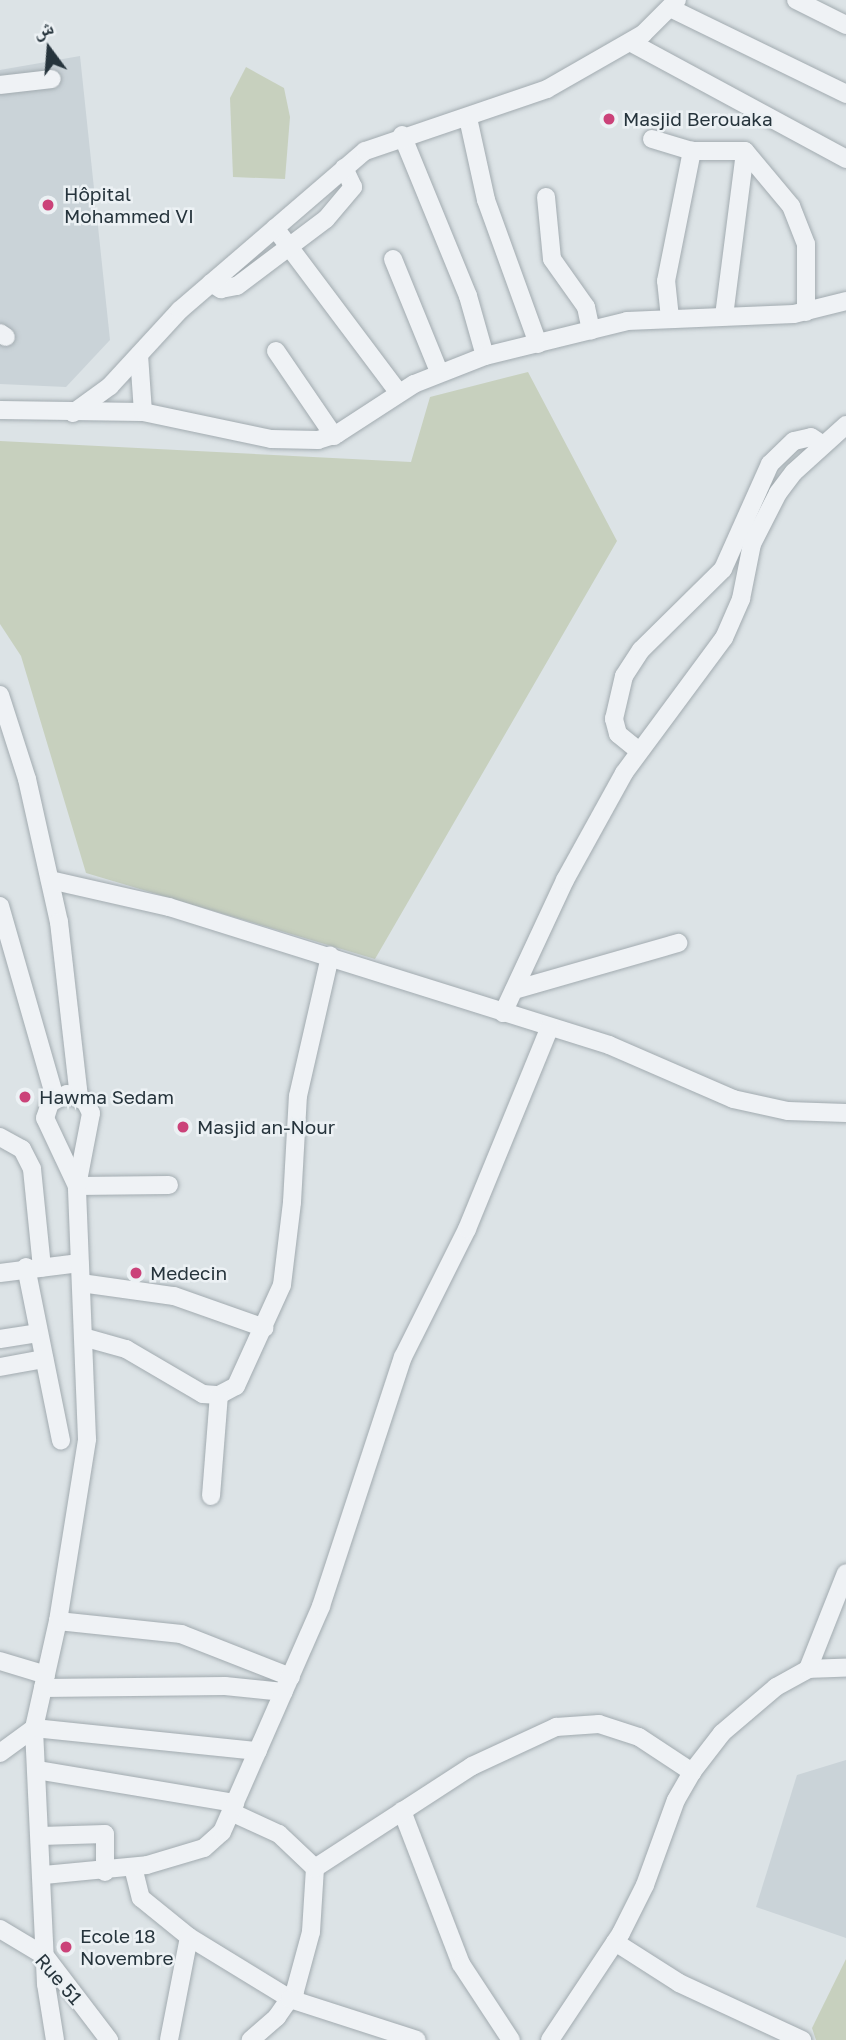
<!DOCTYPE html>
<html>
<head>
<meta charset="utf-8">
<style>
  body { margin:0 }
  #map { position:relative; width:846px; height:2040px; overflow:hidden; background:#dce3e6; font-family:"Golos Text","Noto Naskh Arabic",sans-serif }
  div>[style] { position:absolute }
  .built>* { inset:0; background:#cad3d8 }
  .green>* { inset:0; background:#c7d0be }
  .roads { filter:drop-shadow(0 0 2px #a2abb0) drop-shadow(0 0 2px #a2abb0) }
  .minor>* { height:18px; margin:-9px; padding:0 9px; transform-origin:9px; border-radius:9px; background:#eff2f5 }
  .dots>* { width:19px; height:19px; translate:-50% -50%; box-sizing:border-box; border:4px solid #ecf1f4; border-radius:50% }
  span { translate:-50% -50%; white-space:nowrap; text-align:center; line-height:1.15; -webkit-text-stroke:5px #ecf1f4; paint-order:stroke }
  .poi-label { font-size:19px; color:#26343c }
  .left { translate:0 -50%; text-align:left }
  .street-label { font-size:19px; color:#26343c }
  .north { position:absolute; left:14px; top:14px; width:70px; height:70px; -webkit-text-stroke:5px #ecf1f4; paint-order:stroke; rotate:344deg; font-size:19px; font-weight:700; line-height:28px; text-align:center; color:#26343c }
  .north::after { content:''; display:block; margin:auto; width:24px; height:32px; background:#26343c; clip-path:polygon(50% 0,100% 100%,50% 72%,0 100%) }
</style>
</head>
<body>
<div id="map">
  <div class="built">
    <i style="clip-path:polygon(80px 56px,110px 340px,66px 387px,0 384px,0 70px)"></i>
    <i style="clip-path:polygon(846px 1760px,846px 1938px,756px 1907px,797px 1775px)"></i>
  </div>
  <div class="green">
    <i style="clip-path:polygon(246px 67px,284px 88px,290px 117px,285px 179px,233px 177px,230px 98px)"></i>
    <i style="clip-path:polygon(528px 372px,617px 541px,375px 959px,86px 873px,21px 656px,0 624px,0 441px,411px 462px,430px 397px)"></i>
    <i style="clip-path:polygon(846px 1959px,846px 2040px,816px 2040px,812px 2028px)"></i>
  </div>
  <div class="roads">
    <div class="minor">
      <i style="left:796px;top:0;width:56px;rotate:26.6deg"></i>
      <i style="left:670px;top:8px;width:196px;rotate:26deg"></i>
      <i style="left:630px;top:42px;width:246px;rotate:28.4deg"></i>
      <i style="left:0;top:85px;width:52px;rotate:-6.6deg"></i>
      <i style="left:468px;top:118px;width:84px;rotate:77.6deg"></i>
      <i style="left:486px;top:200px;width:153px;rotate:70.1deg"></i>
      <i style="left:402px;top:135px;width:174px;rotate:67.7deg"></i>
      <i style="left:468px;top:296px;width:62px;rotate:74.2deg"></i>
      <i style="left:652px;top:139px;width:42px;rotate:16.7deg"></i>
      <i style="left:692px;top:151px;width:53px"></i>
      <i style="left:745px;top:151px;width:72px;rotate:50.1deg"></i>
      <i style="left:791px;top:206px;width:41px;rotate:68.5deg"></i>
      <i style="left:806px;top:244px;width:68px;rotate:90deg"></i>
      <i style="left:546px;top:197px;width:62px;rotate:84.5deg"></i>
      <i style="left:552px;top:259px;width:59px;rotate:54.7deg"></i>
      <i style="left:586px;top:307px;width:24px;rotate:78deg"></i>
      <i style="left:275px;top:228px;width:206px;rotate:53.1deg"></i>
      <i style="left:393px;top:259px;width:122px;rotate:67.8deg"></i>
      <i style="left:211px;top:283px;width:12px;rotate:31deg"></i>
      <i style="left:221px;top:289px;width:16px;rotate:-11deg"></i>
      <i style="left:237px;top:286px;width:111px;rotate:-37deg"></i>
      <i style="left:326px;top:219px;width:42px;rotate:-49.8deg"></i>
      <i style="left:353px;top:187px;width:21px;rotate:-115deg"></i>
      <i style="left:724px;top:316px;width:166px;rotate:-82.7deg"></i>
      <i style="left:670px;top:318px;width:37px;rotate:-96deg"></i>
      <i style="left:666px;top:281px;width:133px;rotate:-78.7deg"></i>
      <i style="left:0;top:333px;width:7px;rotate:34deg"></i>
      <i style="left:276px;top:351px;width:103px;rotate:55.7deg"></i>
      <i style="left:139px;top:355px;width:57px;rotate:86deg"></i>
      <i style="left:0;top:410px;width:143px;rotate:0.8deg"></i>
      <i style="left:143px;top:412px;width:131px;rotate:11.9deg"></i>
      <i style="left:271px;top:439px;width:47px;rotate:1.2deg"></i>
      <i style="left:318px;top:440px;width:20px;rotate:-18deg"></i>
      <i style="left:337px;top:434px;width:92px;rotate:-33deg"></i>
      <i style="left:414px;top:384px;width:76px;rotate:-21.5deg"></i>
      <i style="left:485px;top:356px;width:146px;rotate:-13.8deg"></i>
      <i style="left:627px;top:321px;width:167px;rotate:-2.4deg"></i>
      <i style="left:794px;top:314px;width:54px;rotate:-14deg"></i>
      <i style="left:73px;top:413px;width:46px;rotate:-36.1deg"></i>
      <i style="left:110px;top:386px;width:103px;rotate:-47.4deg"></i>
      <i style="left:180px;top:310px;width:244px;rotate:-40.7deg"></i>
      <i style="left:365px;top:151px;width:192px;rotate:-18.8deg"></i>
      <i style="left:547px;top:89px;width:111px;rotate:-29.8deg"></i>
      <i style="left:643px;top:34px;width:48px;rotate:-45deg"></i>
      <i style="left:0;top:695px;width:88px;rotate:72.2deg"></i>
      <i style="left:27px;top:779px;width:147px;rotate:77.4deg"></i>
      <i style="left:59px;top:922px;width:176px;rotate:83.5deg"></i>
      <i style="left:639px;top:751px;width:27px;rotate:-141deg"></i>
      <i style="left:618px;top:734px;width:16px;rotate:-105deg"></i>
      <i style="left:614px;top:719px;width:44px;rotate:-76.9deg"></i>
      <i style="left:624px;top:676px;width:31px;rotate:-57deg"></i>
      <i style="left:641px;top:650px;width:115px;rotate:-44.6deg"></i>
      <i style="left:723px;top:569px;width:115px;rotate:-65.9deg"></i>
      <i style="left:770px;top:464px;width:33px;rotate:-44deg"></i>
      <i style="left:794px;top:441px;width:17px;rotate:-13deg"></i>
      <i style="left:811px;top:437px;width:14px;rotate:34deg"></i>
      <i style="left:50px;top:880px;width:122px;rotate:12.8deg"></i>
      <i style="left:169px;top:907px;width:461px;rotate:17.4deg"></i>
      <i style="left:609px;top:1045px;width:135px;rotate:23.5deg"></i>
      <i style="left:733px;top:1099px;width:56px;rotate:12.3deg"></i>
      <i style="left:788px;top:1111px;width:58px;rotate:2deg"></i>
      <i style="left:0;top:906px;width:200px;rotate:74deg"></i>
      <i style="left:514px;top:990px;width:171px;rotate:-16deg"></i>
      <i style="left:503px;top:1013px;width:147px;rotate:-65deg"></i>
      <i style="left:565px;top:880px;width:122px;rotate:-61.1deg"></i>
      <i style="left:624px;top:773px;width:168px;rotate:-53.5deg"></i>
      <i style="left:724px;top:638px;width:43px;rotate:-66.4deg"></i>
      <i style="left:741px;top:599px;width:56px;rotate:-78.7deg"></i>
      <i style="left:752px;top:544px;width:57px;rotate:-63deg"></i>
      <i style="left:778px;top:493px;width:26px;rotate:-53deg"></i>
      <i style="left:794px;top:472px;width:70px;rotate:-42.1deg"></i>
      <i style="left:0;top:1137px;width:25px;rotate:29deg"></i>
      <i style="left:22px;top:1149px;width:22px;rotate:63deg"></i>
      <i style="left:32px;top:1169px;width:99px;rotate:84.2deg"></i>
      <i style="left:77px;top:1186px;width:92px;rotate:-0.6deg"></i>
      <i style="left:26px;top:1267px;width:177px;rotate:78.6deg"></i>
      <i style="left:0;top:1273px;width:80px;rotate:-7.2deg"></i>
      <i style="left:81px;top:1283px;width:94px;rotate:8deg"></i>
      <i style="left:174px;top:1296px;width:96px;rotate:19.4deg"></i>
      <i style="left:83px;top:1337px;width:45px;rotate:15.6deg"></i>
      <i style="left:126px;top:1349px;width:89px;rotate:30.3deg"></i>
      <i style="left:203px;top:1394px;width:16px;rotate:4deg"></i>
      <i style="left:219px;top:1395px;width:19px;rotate:-28deg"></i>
      <i style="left:236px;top:1386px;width:111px;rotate:-65.5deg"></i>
      <i style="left:282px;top:1285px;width:84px;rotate:-83.1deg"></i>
      <i style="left:292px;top:1202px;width:106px;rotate:-86.8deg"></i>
      <i style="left:298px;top:1096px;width:144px;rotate:-77.1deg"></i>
      <i style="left:0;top:1339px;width:38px;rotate:-9deg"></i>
      <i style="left:0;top:1367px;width:45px;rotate:-10.3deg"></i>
      <i style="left:211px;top:1496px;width:101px;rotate:-85.5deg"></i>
      <i style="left:58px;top:1621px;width:124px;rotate:6deg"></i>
      <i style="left:181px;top:1634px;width:118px;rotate:21.4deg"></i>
      <i style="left:0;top:1661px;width:48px;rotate:16.9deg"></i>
      <i style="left:808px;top:1669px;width:38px;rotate:-2deg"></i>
      <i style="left:43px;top:1688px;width:182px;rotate:-0.6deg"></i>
      <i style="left:225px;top:1686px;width:59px;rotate:5.8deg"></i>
      <i style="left:0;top:1753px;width:42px;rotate:-36.3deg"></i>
      <i style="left:34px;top:1728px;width:225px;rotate:5.9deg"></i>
      <i style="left:37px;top:1770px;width:201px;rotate:9.5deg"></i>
      <i style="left:402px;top:1811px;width:164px;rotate:68.9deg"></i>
      <i style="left:461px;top:1964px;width:91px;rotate:56.7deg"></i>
      <i style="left:231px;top:1812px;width:53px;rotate:24.6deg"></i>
      <i style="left:279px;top:1834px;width:50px;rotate:43.4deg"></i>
      <i style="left:315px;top:1868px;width:64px;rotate:93.6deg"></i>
      <i style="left:311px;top:1932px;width:61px;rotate:105.2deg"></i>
      <i style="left:295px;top:1991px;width:32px;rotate:125deg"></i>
      <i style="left:277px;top:2017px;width:35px;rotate:139deg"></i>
      <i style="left:41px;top:1836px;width:64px;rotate:-1.8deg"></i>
      <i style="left:105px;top:1834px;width:38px;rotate:90deg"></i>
      <i style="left:133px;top:1867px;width:32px;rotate:76deg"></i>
      <i style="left:141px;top:1898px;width:62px;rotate:39.1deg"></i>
      <i style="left:189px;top:1937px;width:105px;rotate:101deg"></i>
      <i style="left:315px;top:1868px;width:187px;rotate:-33deg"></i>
      <i style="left:472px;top:1766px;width:93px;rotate:-24.9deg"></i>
      <i style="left:556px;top:1727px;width:43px;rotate:-4deg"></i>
      <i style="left:599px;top:1724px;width:42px;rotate:18deg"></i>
      <i style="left:639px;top:1737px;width:64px;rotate:33.4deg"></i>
      <i style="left:44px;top:1875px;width:103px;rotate:-5.5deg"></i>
      <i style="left:147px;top:1865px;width:59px;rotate:-16.6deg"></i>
      <i style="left:204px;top:1848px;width:24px;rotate:-42deg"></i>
      <i style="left:222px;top:1832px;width:247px;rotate:-66.3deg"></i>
      <i style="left:321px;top:1606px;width:262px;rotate:-71.8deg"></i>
      <i style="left:403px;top:1357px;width:143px;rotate:-63.4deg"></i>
      <i style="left:467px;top:1229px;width:218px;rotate:-67.7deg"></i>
      <i style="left:0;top:1929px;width:52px;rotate:31deg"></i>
      <i style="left:45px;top:1956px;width:106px;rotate:52.7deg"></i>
      <i style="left:189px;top:1937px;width:119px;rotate:31.5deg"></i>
      <i style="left:290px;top:1999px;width:133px;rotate:17.9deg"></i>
      <i style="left:615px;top:1942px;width:76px;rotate:32.6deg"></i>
      <i style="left:679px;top:1983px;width:136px;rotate:24.9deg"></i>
      <i style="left:55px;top:2040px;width:57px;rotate:-99.1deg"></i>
      <i style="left:46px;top:1984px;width:256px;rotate:-92.7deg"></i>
      <i style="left:34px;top:1728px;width:110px;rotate:-77.4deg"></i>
      <i style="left:58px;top:1621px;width:184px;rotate:-80.9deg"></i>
      <i style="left:87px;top:1439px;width:253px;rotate:-92.3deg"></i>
      <i style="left:77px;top:1186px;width:74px;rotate:-79.1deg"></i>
      <i style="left:91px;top:1113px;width:13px;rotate:-117deg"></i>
      <i style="left:85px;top:1101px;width:19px;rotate:-159deg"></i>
      <i style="left:67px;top:1094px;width:19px;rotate:152deg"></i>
      <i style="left:50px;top:1103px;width:16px;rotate:108deg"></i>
      <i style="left:45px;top:1118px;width:75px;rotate:64.8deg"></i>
      <i style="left:550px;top:2040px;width:128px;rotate:-56.4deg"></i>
      <i style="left:621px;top:1933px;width:54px;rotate:-63.4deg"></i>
      <i style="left:645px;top:1885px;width:90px;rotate:-70deg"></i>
      <i style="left:676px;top:1800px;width:32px;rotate:-60deg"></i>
      <i style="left:692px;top:1772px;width:49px;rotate:-52.4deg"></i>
      <i style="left:722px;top:1733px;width:71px;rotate:-40.4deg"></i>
      <i style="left:776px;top:1687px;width:37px;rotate:-29deg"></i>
      <i style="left:808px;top:1669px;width:103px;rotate:-68.4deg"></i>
    </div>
  </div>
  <div class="dots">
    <i style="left:609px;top:119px;background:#cb4279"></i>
    <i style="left:48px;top:205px;background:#cb4279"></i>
    <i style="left:25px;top:1097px;background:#cb4279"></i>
    <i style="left:183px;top:1127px;background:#cb4279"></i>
    <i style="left:136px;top:1273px;background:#cb4279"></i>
    <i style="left:66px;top:1947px;background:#cb4279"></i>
  </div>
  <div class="poi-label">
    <span class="left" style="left:623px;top:119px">Masjid Berouaka</span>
    <span class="left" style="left:64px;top:205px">Hôpital<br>Mohammed VI</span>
    <span class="left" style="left:39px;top:1097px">Hawma Sedam</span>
    <span class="left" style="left:197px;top:1127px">Masjid an-Nour</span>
    <span class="left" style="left:150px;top:1273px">Medecin</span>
    <span class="left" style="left:80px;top:1947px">Ecole 18<br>Novembre</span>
  </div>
  <div class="street-label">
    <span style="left:59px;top:1979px;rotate:49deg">Rue 51</span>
  </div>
  <div class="north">ش</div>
</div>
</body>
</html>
